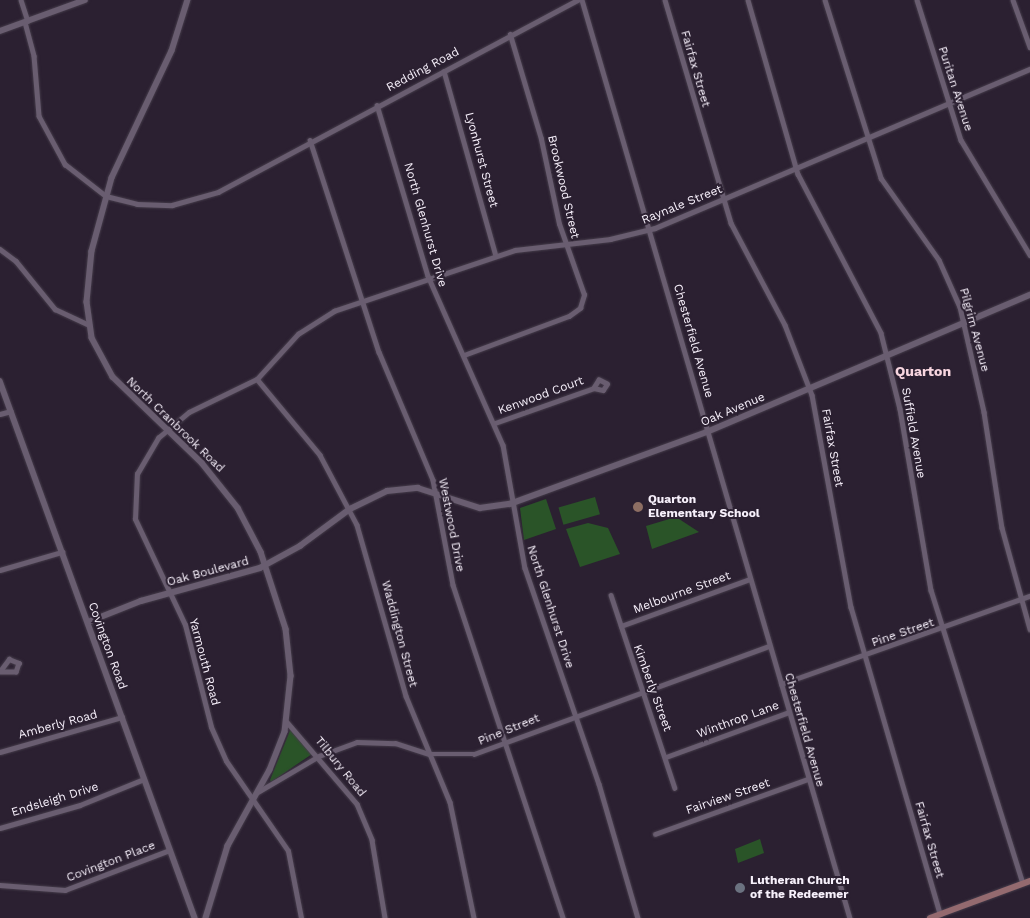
<!DOCTYPE html>
<html>
<head>
<meta charset="utf-8">
<style>
  body { margin:0 }
  #map { position:relative; width:1030px; height:918px; overflow:hidden; background:#2b2031; font-family:"Work Sans",sans-serif }
  div>[style] { position:absolute }
  .green>* { inset:0; background:#2a5428; transform-origin:0 0 }
  .roads { filter:drop-shadow(0 0 1px #453c4a) drop-shadow(0 0 1px #453c4a) }
  .minor>* { height:4.5px; margin:-2.25px; padding:0 2.25px; transform-origin:2.25px; border-radius:2.25px; background:#695d70 }
  .tertiary>* { height:5.5px; margin:-2.75px; padding:0 2.75px; transform-origin:2.75px; border-radius:2.75px; background:#695d70 }
  .secondary>* { height:6px; margin:-3px; padding:0 3px; transform-origin:3px; border-radius:3px; background:#946a6f }
  .dots>* { width:14px; height:14px; translate:-50% -50%; box-sizing:border-box; border:2px solid #2b2031; border-radius:50% }
  span { translate:-50% -50%; white-space:nowrap; text-align:center; line-height:1.15; -webkit-text-stroke:4px #2b2031; paint-order:stroke }
  .street-label { font-size:12px; color:#f7f0fb }
  .poi-label { font-size:12px; color:#f7f0fb; font-weight:700 }
  .left { translate:0 -50%; text-align:left }
  .neighbourhood-label { font-size:14px; color:#f8d6e0; font-weight:700 }
</style>
</head>
<body>
<div id="map">
  <div class="green">
    <i style="left:595px;top:497px;width:18px;height:38px;rotate:74deg"></i>
    <i style="clip-path:polygon(546px 499px,556px 529px,524px 540px,520px 508px)"></i>
    <i style="clip-path:polygon(676px 517px,699px 532px,652px 549px,646px 526px)"></i>
    <i style="clip-path:polygon(588px 523px,608px 528px,620px 554px,580px 567px,566px 529px)"></i>
    <i style="clip-path:polygon(291px 728px,312px 754px,271px 782px,270px 780px)"></i>
    <i style="clip-path:polygon(760px 839px,764px 853px,738px 863px,735px 849px)"></i>
  </div>
  <div class="roads">
    <div class="minor">
      <i style="left:21px;top:0;width:22px;rotate:72deg"></i>
      <i style="left:582px;top:0;width:956px;rotate:73.73deg"></i>
      <i style="left:665px;top:0;width:233px;rotate:73.5deg"></i>
      <i style="left:731px;top:223px;width:115px;rotate:62.1deg"></i>
      <i style="left:785px;top:325px;width:75px;rotate:68.9deg"></i>
      <i style="left:812px;top:395px;width:216px;rotate:79.6deg"></i>
      <i style="left:851px;top:607px;width:320px;rotate:73.8deg"></i>
      <i style="left:748px;top:0;width:181px;rotate:74deg"></i>
      <i style="left:798px;top:174px;width:179px;rotate:62.4deg"></i>
      <i style="left:881px;top:333px;width:78px;rotate:76deg"></i>
      <i style="left:900px;top:409px;width:184px;rotate:80.3deg"></i>
      <i style="left:931px;top:590px;width:307px;rotate:72.6deg"></i>
      <i style="left:825px;top:0;width:187px;rotate:72.5deg"></i>
      <i style="left:881px;top:178px;width:100px;rotate:54.7deg"></i>
      <i style="left:939px;top:260px;width:51px;rotate:65.9deg"></i>
      <i style="left:960px;top:307px;width:108px;rotate:77.1deg"></i>
      <i style="left:984px;top:412px;width:117px;rotate:81.2deg"></i>
      <i style="left:1002px;top:528px;width:105px;rotate:74.5deg"></i>
      <i style="left:917px;top:0;width:147px;rotate:72.6deg"></i>
      <i style="left:961px;top:140px;width:134px;rotate:59deg"></i>
      <i style="left:1013px;top:0;width:50px;rotate:70.1deg"></i>
      <i style="left:25px;top:22px;width:35px;rotate:75deg"></i>
      <i style="left:34px;top:56px;width:60px;rotate:85.2deg"></i>
      <i style="left:39px;top:116px;width:55px;rotate:61.6deg"></i>
      <i style="left:65px;top:164px;width:52px;rotate:38deg"></i>
      <i style="left:106px;top:196px;width:32px;rotate:14deg"></i>
      <i style="left:137px;top:204px;width:35px;rotate:2deg"></i>
      <i style="left:172px;top:205px;width:48px;rotate:-15.8deg"></i>
      <i style="left:218px;top:192px;width:408px;rotate:-28.1deg"></i>
      <i style="left:444px;top:71px;width:192px;rotate:74.3deg"></i>
      <i style="left:377px;top:105px;width:178px;rotate:73.4deg"></i>
      <i style="left:428px;top:276px;width:185px;rotate:66.1deg"></i>
      <i style="left:503px;top:445px;width:125px;rotate:79.9deg"></i>
      <i style="left:525px;top:568px;width:228px;rotate:71.1deg"></i>
      <i style="left:599px;top:784px;width:140px;rotate:73.8deg"></i>
      <i style="left:310px;top:140px;width:223px;rotate:72deg"></i>
      <i style="left:379px;top:352px;width:139px;rotate:67.1deg"></i>
      <i style="left:433px;top:480px;width:107px;rotate:79.2deg"></i>
      <i style="left:453px;top:585px;width:351px;rotate:71.7deg"></i>
      <i style="left:0;top:249px;width:20px;rotate:37deg"></i>
      <i style="left:16px;top:261px;width:62px;rotate:50.9deg"></i>
      <i style="left:55px;top:309px;width:38px;rotate:25deg"></i>
      <i style="left:464px;top:355px;width:112px;rotate:-20.4deg"></i>
      <i style="left:569px;top:316px;width:14px;rotate:-36deg"></i>
      <i style="left:580px;top:308px;width:14px;rotate:-73deg"></i>
      <i style="left:584px;top:295px;width:75px;rotate:-109.4deg"></i>
      <i style="left:559px;top:224px;width:87px;rotate:-102deg"></i>
      <i style="left:541px;top:139px;width:109px;rotate:-106.6deg"></i>
      <i style="left:257px;top:379px;width:99px;rotate:50.3deg"></i>
      <i style="left:320px;top:455px;width:79px;rotate:62.1deg"></i>
      <i style="left:357px;top:525px;width:178px;rotate:74deg"></i>
      <i style="left:406px;top:696px;width:115px;rotate:67.5deg"></i>
      <i style="left:450px;top:802px;width:118px;rotate:78.3deg"></i>
      <i style="left:0;top:414px;width:11px;rotate:-15deg"></i>
      <i style="left:495px;top:423px;width:105px;rotate:-19.5deg"></i>
      <i style="left:594px;top:388px;width:9px;rotate:13deg"></i>
      <i style="left:603px;top:390px;width:7px;rotate:-56deg"></i>
      <i style="left:607px;top:384px;width:9px;rotate:-153deg"></i>
      <i style="left:599px;top:380px;width:9px;rotate:122deg"></i>
      <i style="left:0;top:570px;width:65px;rotate:-16.2deg"></i>
      <i style="left:611px;top:595px;width:203px;rotate:71.7deg"></i>
      <i style="left:621px;top:626px;width:137px;rotate:-20deg"></i>
      <i style="left:0;top:671px;width:15px;rotate:-53deg"></i>
      <i style="left:9px;top:659px;width:11px;rotate:22deg"></i>
      <i style="left:19px;top:663px;width:9px;rotate:108deg"></i>
      <i style="left:16px;top:672px;width:16px;rotate:180deg"></i>
      <i style="left:781px;top:684px;width:264px;rotate:-19.5deg"></i>
      <i style="left:287px;top:722px;width:108px;rotate:49.5deg"></i>
      <i style="left:357px;top:804px;width:39px;rotate:67deg"></i>
      <i style="left:372px;top:840px;width:79px;rotate:80.5deg"></i>
      <i style="left:0;top:752px;width:127px;rotate:-16deg"></i>
      <i style="left:666px;top:757px;width:131px;rotate:-20.1deg"></i>
      <i style="left:258px;top:792px;width:71px;rotate:-30.5deg"></i>
      <i style="left:319px;top:756px;width:40px;rotate:-20.2deg"></i>
      <i style="left:357px;top:742px;width:38px;rotate:2deg"></i>
      <i style="left:395px;top:743px;width:35px;rotate:18deg"></i>
      <i style="left:428px;top:754px;width:46px"></i>
      <i style="left:474px;top:754px;width:314px;rotate:-20.1deg"></i>
      <i style="left:0;top:828px;width:83px;rotate:-16deg"></i>
      <i style="left:80px;top:805px;width:69px;rotate:-22.1deg"></i>
      <i style="left:655px;top:834px;width:163px;rotate:-19.8deg"></i>
      <i style="left:0;top:885px;width:65px;rotate:4.4deg"></i>
      <i style="left:65px;top:890px;width:112px;rotate:-20.9deg"></i>
      <i style="left:301px;top:918px;width:68px;rotate:-101deg"></i>
      <i style="left:288px;top:851px;width:109px;rotate:-124.6deg"></i>
      <i style="left:226px;top:761px;width:37px;rotate:-114deg"></i>
      <i style="left:211px;top:727px;width:105px;rotate:-104.3deg"></i>
      <i style="left:185px;top:625px;width:117px;rotate:-115.3deg"></i>
      <i style="left:135px;top:519px;width:45px;rotate:-87.5deg"></i>
      <i style="left:137px;top:474px;width:42px;rotate:-59.7deg"></i>
      <i style="left:158px;top:438px;width:40px;rotate:-40deg"></i>
      <i style="left:189px;top:412px;width:76px;rotate:-25.9deg"></i>
      <i style="left:257px;top:379px;width:61px;rotate:-47.7deg"></i>
      <i style="left:298px;top:334px;width:43px;rotate:-32.6deg"></i>
      <i style="left:334px;top:311px;width:191px;rotate:-18.6deg"></i>
      <i style="left:515px;top:250px;width:96px;rotate:-6.6deg"></i>
      <i style="left:610px;top:239px;width:46px;rotate:-13.7deg"></i>
      <i style="left:655px;top:228px;width:407px;rotate:-23deg"></i>
    </div>
    <div class="tertiary">
      <i style="left:188px;top:0;width:53px;rotate:107.4deg"></i>
      <i style="left:172px;top:51px;width:140px;rotate:115.3deg"></i>
      <i style="left:112px;top:178px;width:76px;rotate:105.3deg"></i>
      <i style="left:92px;top:251px;width:51px;rotate:95.6deg"></i>
      <i style="left:87px;top:302px;width:36px;rotate:82deg"></i>
      <i style="left:92px;top:338px;width:44px;rotate:61.7deg"></i>
      <i style="left:113px;top:377px;width:124px;rotate:44deg"></i>
      <i style="left:202px;top:463px;width:58px;rotate:51.3deg"></i>
      <i style="left:238px;top:508px;width:50px;rotate:62.4deg"></i>
      <i style="left:261px;top:552px;width:81px;rotate:72deg"></i>
      <i style="left:286px;top:629px;width:47px;rotate:83.9deg"></i>
      <i style="left:291px;top:676px;width:56px;rotate:96.1deg"></i>
      <i style="left:285px;top:732px;width:41px;rotate:111.5deg"></i>
      <i style="left:270px;top:770px;width:87px;rotate:118.9deg"></i>
      <i style="left:228px;top:846px;width:75px;rotate:107deg"></i>
      <i style="left:0;top:31px;width:90px;rotate:-20deg"></i>
      <i style="left:0;top:381px;width:571px;rotate:70.04deg"></i>
      <i style="left:88px;top:622px;width:57px;rotate:-21.6deg"></i>
      <i style="left:141px;top:601px;width:123px;rotate:-15.5deg"></i>
      <i style="left:260px;top:568px;width:46px;rotate:-28.8deg"></i>
      <i style="left:300px;top:546px;width:62px;rotate:-36.5deg"></i>
      <i style="left:350px;top:509px;width:41px;rotate:-25.9deg"></i>
      <i style="left:387px;top:491px;width:31px;rotate:-6deg"></i>
      <i style="left:418px;top:488px;width:65px;rotate:17.9deg"></i>
      <i style="left:480px;top:508px;width:30px;rotate:-8deg"></i>
      <i style="left:510px;top:504px;width:210px;rotate:-20.1deg"></i>
      <i style="left:707px;top:432px;width:351px;rotate:-23deg"></i>
    </div>
    <div class="secondary">
      <i style="left:930px;top:918px;width:107px;rotate:-20.3deg"></i>
    </div>
  </div>
  <div class="dots">
    <i style="left:638px;top:507px;background:#8d6e63"></i>
    <i style="left:740px;top:888px;background:#6b7280"></i>
  </div>
  <div class="street-label">
    <span style="left:695px;top:69px;rotate:74deg">Fairfax Street</span>
    <span style="left:423px;top:70px;rotate:-28deg">Redding Road</span>
    <span style="left:955px;top:89px;rotate:72deg">Puritan Avenue</span>
    <span style="left:481px;top:160px;rotate:75deg">Lyonhurst Street</span>
    <span style="left:563px;top:187px;rotate:77deg">Brookwood Street</span>
    <span style="left:682px;top:205px;rotate:-22deg">Raynale Street</span>
    <span style="left:425px;top:225px;rotate:74deg">North Glenhurst Drive</span>
    <span style="left:974px;top:330px;rotate:75deg">Pilgrim Avenue</span>
    <span style="left:693px;top:341px;rotate:74deg">Chesterfield Avenue</span>
    <span style="left:541px;top:396px;rotate:-20deg">Kenwood Court</span>
    <span style="left:733px;top:410px;rotate:-23deg">Oak Avenue</span>
    <span style="left:175px;top:425px;rotate:44deg">North Cranbrook Road</span>
    <span style="left:913px;top:433px;rotate:80deg">Suffield Avenue</span>
    <span style="left:832px;top:448px;rotate:80deg">Fairfax Street</span>
    <span style="left:451px;top:525px;rotate:79deg">Westwood Drive</span>
    <span style="left:208px;top:572px;rotate:-15deg">Oak Boulevard</span>
    <span style="left:682px;top:593px;rotate:-20deg">Melbourne Street</span>
    <span style="left:550px;top:607px;rotate:72deg">North Glenhurst Drive</span>
    <span style="left:903px;top:633px;rotate:-19deg">Pine Street</span>
    <span style="left:399px;top:634px;rotate:75deg">Waddington Street</span>
    <span style="left:107px;top:646px;rotate:70deg">Covington Road</span>
    <span style="left:204px;top:662px;rotate:75deg">Yarmouth Road</span>
    <span style="left:652px;top:688px;rotate:70deg">Kimberly Street</span>
    <span style="left:738px;top:720px;rotate:-20deg">Winthrop Lane</span>
    <span style="left:58px;top:725px;rotate:-15deg">Amberly Road</span>
    <span style="left:509px;top:730px;rotate:-22deg">Pine Street</span>
    <span style="left:804px;top:730px;rotate:74deg">Chesterfield Avenue</span>
    <span style="left:340px;top:767px;rotate:51deg">Tilbury Road</span>
    <span style="left:728px;top:797px;rotate:-19deg">Fairview Street</span>
    <span style="left:55px;top:800px;rotate:-17deg">Endsleigh Drive</span>
    <span style="left:929px;top:840px;rotate:74deg">Fairfax Street</span>
    <span style="left:111px;top:862px;rotate:-21deg">Covington Place</span>
  </div>
  <div class="poi-label">
    <span class="left" style="left:648px;top:507px">Quarton<br>Elementary School</span>
    <span class="left" style="left:750px;top:888px">Lutheran Church<br>of the Redeemer</span>
  </div>
  <div class="neighbourhood-label">
    <span style="left:923px;top:371px">Quarton</span>
  </div>
</div>
</body>
</html>
